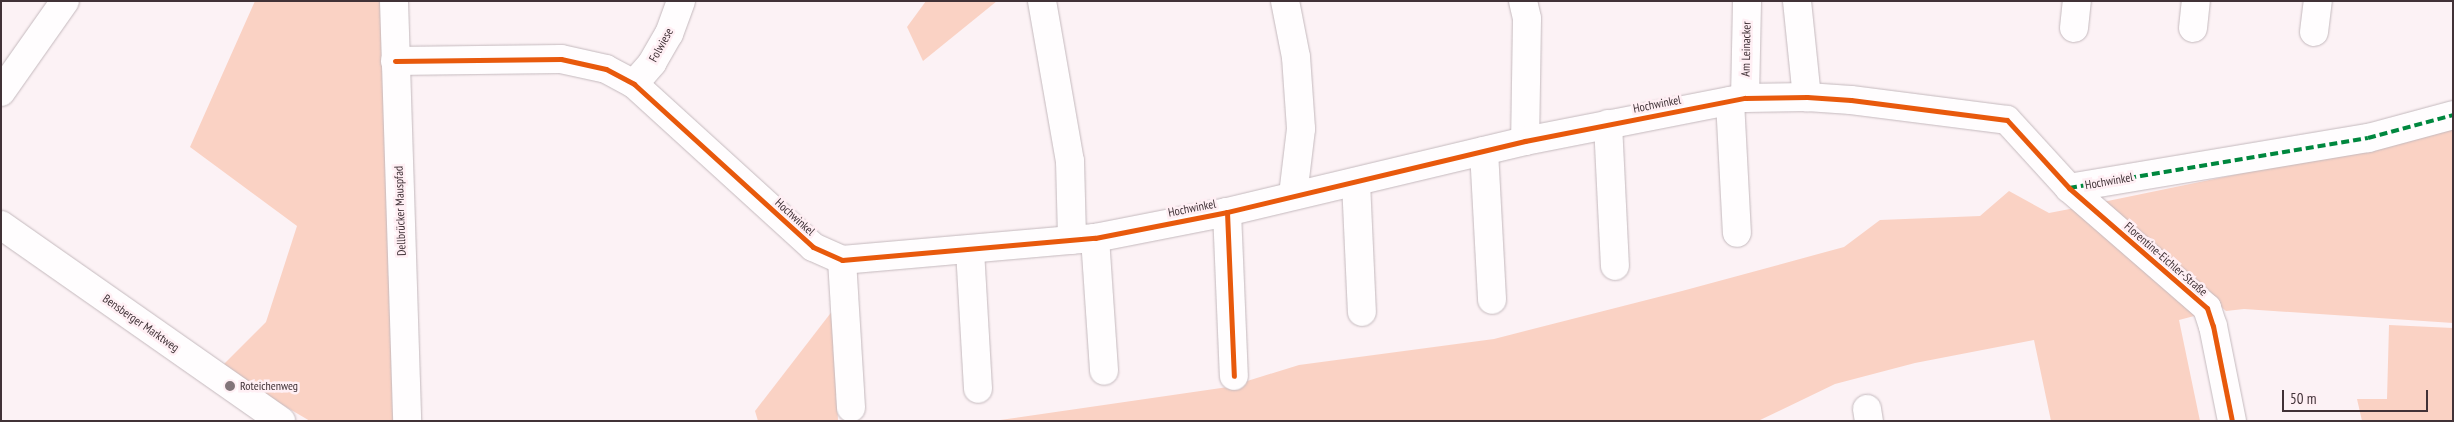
<!DOCTYPE html>
<html>
<head>
<meta charset="utf-8">
<style>
  body { margin:0 }
  #map { position:relative; width:2454px; height:422px; overflow:hidden; background:#fcf2f5; font-family:"PT Sans Narrow",sans-serif }
  div>[style] { position:absolute }
  .green>* { inset:0; background:#fad2c4 }
  .roads { filter:drop-shadow(0 0 1px #c4b9bd) drop-shadow(0 0 1px #c4b9bd) }
  .minor>* { height:28px; margin:-14px; padding:0 14px; transform-origin:14px; border-radius:14px; background:#fffdfe }
  .major>* { height:28px; margin:-14px; padding:0 14px; transform-origin:14px; border-radius:14px; background:#fffdfe }
  .quiet>* { height:4px; margin-top:-2px; transform-origin:0; background:repeating-linear-gradient(90deg,#00873e 0 8px,transparent 0 12px) }
  .cycleway>* { height:5px; margin:-2.5px; padding:0 2.5px; transform-origin:2.5px; border-radius:2.5px; background:#e8590c }
  .dots>* { width:14px; height:14px; translate:-50% -50%; box-sizing:border-box; border:2px solid #ffeff4; border-radius:50% }
  span { translate:-50% -50%; white-space:nowrap; text-align:center; line-height:1.15; -webkit-text-stroke:5px #ffeff4; paint-order:stroke }
  .street-label { font-size:12px; color:#413237 }
  .poi-label { font-size:12px; color:#413237 }
  .left { translate:0 -50%; text-align:left }
  .frame { position:absolute; inset:0; border:2px solid #413237; pointer-events:none }
  .scale { position:absolute; left:2282px; top:390px; width:146px; height:22px; box-sizing:border-box; border:2px solid #413237; border-top:0; padding-left:6px; font-size:15px; line-height:18px; white-space:nowrap; color:#413237; -webkit-text-stroke:4px #ffeff4; paint-order:stroke }
</style>
</head>
<body>
<div id="map">
  <div class="green">
    <i style="clip-path:polygon(255px 1px,381px 1px,393px 421px,310px 421px,220px 368px,266px 322px,297px 226px,190px 147px)"></i>
    <i style="clip-path:polygon(926px 1px,997px 1px,923px 61px,907px 27px)"></i>
    <i style="clip-path:polygon(2453px 122px,2453px 323px,2244px 309px,2226px 311px,2098px 203px,2383px 144px)"></i>
    <i style="clip-path:polygon(2009px 191px,2049px 213px,2075px 208px,2198px 315px,2179px 320px,2200px 421px,2051px 421px,2034px 340px,1915px 363px,1835px 384px,1758px 421px,993px 421px,1228px 387px,1299px 365px,1494px 339px,1682px 291px,1844px 247px,1880px 220px,1980px 216px)"></i>
    <i style="clip-path:polygon(833px 310px,838px 421px,758px 421px,755px 411px)"></i>
    <i style="clip-path:polygon(2389px 325px,2453px 328px,2453px 421px,2362px 421px,2357px 399px,2387px 399px)"></i>
  </div>
  <div class="roads">
    <div class="minor">
      <i style="left:1042px;top:1px;width:162px;rotate:80.1deg"></i>
      <i style="left:1070px;top:161px;width:79px;rotate:88.5deg"></i>
      <i style="left:1285px;top:1px;width:57px;rotate:78.9deg"></i>
      <i style="left:1296px;top:57px;width:72px;rotate:86deg"></i>
      <i style="left:1301px;top:129px;width:66px;rotate:96.9deg"></i>
      <i style="left:1523px;top:1px;width:18px;rotate:77deg"></i>
      <i style="left:1527px;top:19px;width:122px;rotate:90.9deg"></i>
      <i style="left:1797px;top:1px;width:97px;rotate:84.1deg"></i>
      <i style="left:2074px;top:28px;width:27px;rotate:-84deg"></i>
      <i style="left:2193px;top:28px;width:27px;rotate:-84deg"></i>
      <i style="left:2314px;top:32px;width:31px;rotate:-83deg"></i>
      <i style="left:395px;top:61px;width:166px;rotate:-0.7deg"></i>
      <i style="left:561px;top:59px;width:46px;rotate:12.5deg"></i>
      <i style="left:606px;top:69px;width:32px;rotate:28deg"></i>
      <i style="left:634px;top:84px;width:242px;rotate:42.3deg"></i>
      <i style="left:813px;top:247px;width:32px;rotate:24deg"></i>
      <i style="left:842px;top:260px;width:254px;rotate:-5deg"></i>
      <i style="left:1095px;top:238px;width:135px;rotate:-11.1deg"></i>
      <i style="left:1227px;top:212px;width:306px;rotate:-13.4deg"></i>
      <i style="left:1525px;top:141px;width:224px;rotate:-11.1deg"></i>
      <i style="left:1745px;top:98px;width:62px;rotate:-0.9deg"></i>
      <i style="left:1807px;top:97px;width:44px;rotate:3.9deg"></i>
      <i style="left:1851px;top:100px;width:157px;rotate:7.3deg"></i>
      <i style="left:2007px;top:120px;width:92px;rotate:47.6deg"></i>
      <i style="left:2069px;top:188px;width:183px;rotate:41deg"></i>
      <i style="left:2207px;top:308px;width:19px;rotate:72deg"></i>
      <i style="left:2213px;top:326px;width:97px;rotate:78.7deg"></i>
      <i style="left:634px;top:84px;width:28px;rotate:-49deg"></i>
      <i style="left:652px;top:63px;width:34px;rotate:-60deg"></i>
      <i style="left:669px;top:34px;width:35px;rotate:-70deg"></i>
      <i style="left:1px;top:92px;width:111px;rotate:-54.9deg"></i>
      <i style="left:1745px;top:98px;width:97px;rotate:-88.8deg"></i>
      <i style="left:1730px;top:101px;width:132px;rotate:87deg"></i>
      <i style="left:1608px;top:124px;width:142px;rotate:87.2deg"></i>
      <i style="left:1484px;top:151px;width:149px;rotate:86.9deg"></i>
      <i style="left:1356px;top:182px;width:130px;rotate:87.4deg"></i>
      <i style="left:2069px;top:188px;width:303px;rotate:-9.5deg"></i>
      <i style="left:2368px;top:138px;width:88px;rotate:-15.1deg"></i>
      <i style="left:1227px;top:212px;width:164px;rotate:87.6deg"></i>
      <i style="left:1px;top:225px;width:342px;rotate:35deg"></i>
      <i style="left:1095px;top:238px;width:133px;rotate:86.1deg"></i>
      <i style="left:970px;top:250px;width:139px;rotate:86.7deg"></i>
      <i style="left:842px;top:260px;width:148px;rotate:86.5deg"></i>
      <i style="left:1867px;top:409px;width:12px;rotate:81deg"></i>
    </div>
    <div class="major">
      <i style="left:394px;top:1px;width:420px;rotate:88.2deg"></i>
    </div>
  </div>
  <div class="quiet">
    <i style="left:2069px;top:188px;width:303px;rotate:-9.5deg"></i>
    <i style="left:2368px;top:138px;width:88px;rotate:-15.1deg"></i>
  </div>
  <div class="cycleway">
    <i style="left:395px;top:61px;width:166px;rotate:-0.7deg"></i>
    <i style="left:561px;top:59px;width:46px;rotate:12.5deg"></i>
    <i style="left:606px;top:69px;width:32px;rotate:28deg"></i>
    <i style="left:634px;top:84px;width:242px;rotate:42.3deg"></i>
    <i style="left:813px;top:247px;width:32px;rotate:24deg"></i>
    <i style="left:842px;top:260px;width:254px;rotate:-5deg"></i>
    <i style="left:1095px;top:238px;width:135px;rotate:-11.1deg"></i>
    <i style="left:1227px;top:212px;width:306px;rotate:-13.4deg"></i>
    <i style="left:1525px;top:141px;width:224px;rotate:-11.1deg"></i>
    <i style="left:1745px;top:98px;width:62px;rotate:-0.9deg"></i>
    <i style="left:1807px;top:97px;width:44px;rotate:3.9deg"></i>
    <i style="left:1851px;top:100px;width:157px;rotate:7.3deg"></i>
    <i style="left:2007px;top:120px;width:92px;rotate:47.6deg"></i>
    <i style="left:2069px;top:188px;width:183px;rotate:41deg"></i>
    <i style="left:2207px;top:308px;width:19px;rotate:72deg"></i>
    <i style="left:2213px;top:326px;width:97px;rotate:78.7deg"></i>
    <i style="left:1227px;top:212px;width:164px;rotate:87.6deg"></i>
  </div>
  <div class="dots">
    <i style="left:230px;top:386px;background:#82757a"></i>
  </div>
  <div class="street-label">
    <span style="left:661px;top:45px;rotate:-61deg">Folwiese</span>
    <span style="left:1746px;top:49px;rotate:-89deg">Am Leinacker</span>
    <span style="left:1657px;top:104px;rotate:-11deg">Hochwinkel</span>
    <span style="left:2109px;top:181px;rotate:-10deg">Hochwinkel</span>
    <span style="left:1192px;top:208px;rotate:-11deg">Hochwinkel</span>
    <span style="left:400px;top:211px;rotate:-92deg">Dellbrücker Mauspfad</span>
    <span style="left:795px;top:217px;rotate:42deg">Hochwinkel</span>
    <span style="left:2166px;top:259px;rotate:41deg">Florentine-Eichler-Straße</span>
    <span style="left:141px;top:323px;rotate:35deg">Bensberger Marktweg</span>
  </div>
  <div class="poi-label">
    <span class="left" style="left:240px;top:386px">Roteichenweg</span>
  </div>
  <div class="frame"></div>
  <div class="scale">50 m</div>
</div>
</body>
</html>
